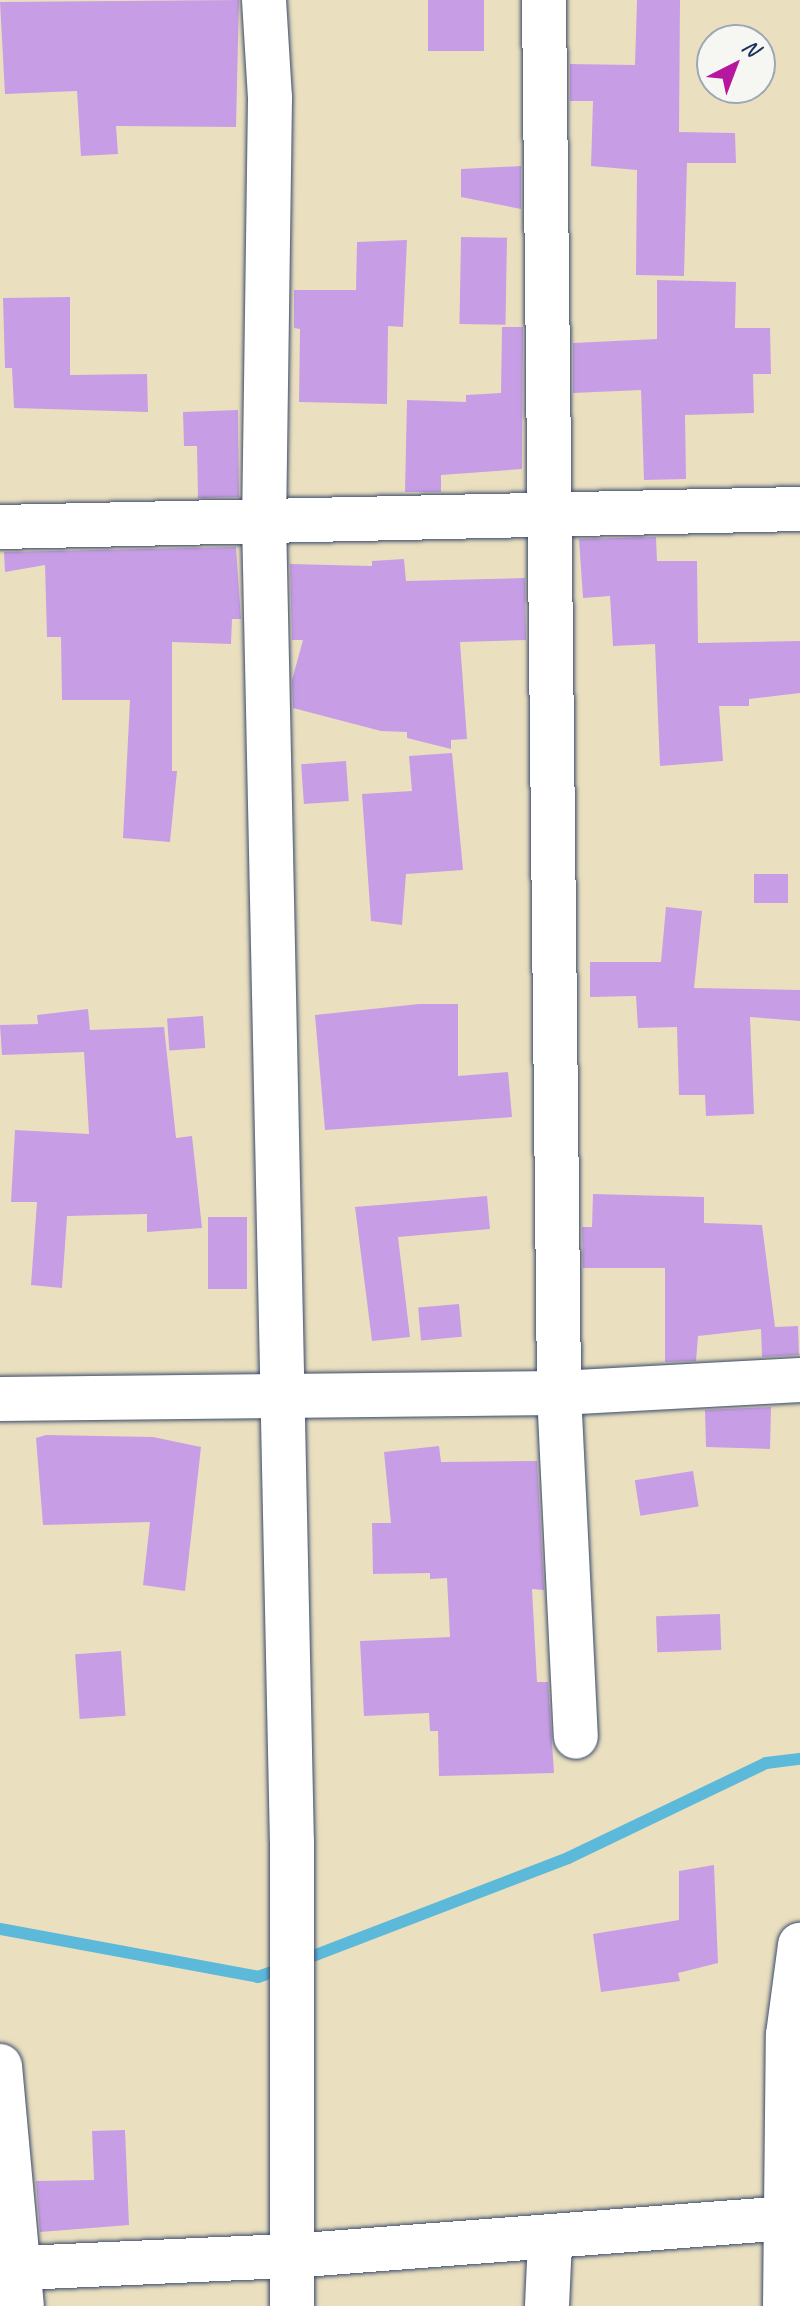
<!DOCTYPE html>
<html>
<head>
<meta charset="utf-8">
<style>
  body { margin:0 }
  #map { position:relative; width:800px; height:2306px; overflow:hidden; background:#eae0bf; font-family:Caveat,sans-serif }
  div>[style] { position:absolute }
  .stream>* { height:12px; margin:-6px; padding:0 6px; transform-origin:6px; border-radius:6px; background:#5cb9da }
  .building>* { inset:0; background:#c79ee5; transform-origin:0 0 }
  .roads { filter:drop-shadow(0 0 2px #3a4a6d) drop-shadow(0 0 2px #3a4a6d) }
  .minor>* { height:44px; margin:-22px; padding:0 22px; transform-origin:22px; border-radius:22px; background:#fff }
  span { translate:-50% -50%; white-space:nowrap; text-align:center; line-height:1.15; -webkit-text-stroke:6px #f6f6f2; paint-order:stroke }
  .north { position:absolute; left:696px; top:24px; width:80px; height:80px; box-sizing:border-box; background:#f6f6f2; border:2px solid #9ea6b7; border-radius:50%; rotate:42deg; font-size:22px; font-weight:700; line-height:32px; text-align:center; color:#1b2f5e }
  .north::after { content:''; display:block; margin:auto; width:28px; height:36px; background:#b5179e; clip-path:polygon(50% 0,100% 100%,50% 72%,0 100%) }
</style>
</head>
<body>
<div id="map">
  <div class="stream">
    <i style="left:0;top:1929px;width:262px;rotate:10.5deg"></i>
    <i style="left:258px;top:1977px;width:27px;rotate:-20deg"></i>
    <i style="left:300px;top:1961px;width:287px;rotate:-21deg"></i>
    <i style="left:568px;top:1858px;width:220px;rotate:-25.6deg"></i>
    <i style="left:766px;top:1763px;width:34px;rotate:-7deg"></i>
  </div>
  <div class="building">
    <i style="clip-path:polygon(239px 0,236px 127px,116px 126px,118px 154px,81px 156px,77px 91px,5px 94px,0 2px)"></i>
    <i style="left:428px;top:0;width:56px;height:51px"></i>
    <i style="clip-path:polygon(637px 0,680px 0,679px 132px,735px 133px,736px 163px,687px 163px,684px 276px,636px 275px,637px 170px,591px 166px,593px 101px,570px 101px,570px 64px,635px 65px)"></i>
    <i style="clip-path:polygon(521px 166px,521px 209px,461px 197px,461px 169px)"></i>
    <i style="left:461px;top:237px;width:46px;height:87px;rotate:1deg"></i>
    <i style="clip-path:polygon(407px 240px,403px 327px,388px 326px,387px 404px,299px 402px,300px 329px,294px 328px,294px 290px,356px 290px,357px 242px)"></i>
    <i style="clip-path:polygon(657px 280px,736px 282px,735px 328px,770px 328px,771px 374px,753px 374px,754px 413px,685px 415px,686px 479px,644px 480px,641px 390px,573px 393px,573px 343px,657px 339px)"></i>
    <i style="clip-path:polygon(70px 297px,70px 375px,147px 374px,148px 412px,14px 408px,12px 368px,5px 368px,3px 298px)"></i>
    <i style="clip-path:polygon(502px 327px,523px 327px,522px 469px,441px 475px,441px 492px,405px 492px,407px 400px,466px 402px,466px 395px,501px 393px)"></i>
    <i style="clip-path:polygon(238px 410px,239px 497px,198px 498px,197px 446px,184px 446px,183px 412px)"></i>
    <i style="clip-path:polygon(656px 537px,657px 561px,697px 561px,698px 643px,800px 641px,800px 693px,749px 699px,749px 706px,719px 706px,723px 761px,660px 766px,655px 644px,613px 646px,610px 596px,583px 598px,579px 539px)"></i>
    <i style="clip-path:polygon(236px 547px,241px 619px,232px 619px,231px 644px,172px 642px,172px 771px,177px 771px,170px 842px,123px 838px,130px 700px,62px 700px,61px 637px,47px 637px,45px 565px,5px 572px,4px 552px)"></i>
    <i style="clip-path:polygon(404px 559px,406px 581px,525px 578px,526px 640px,460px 642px,467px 739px,451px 740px,451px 749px,407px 738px,407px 732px,381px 731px,293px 708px,292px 680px,303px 640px,292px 640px,290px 564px,372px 566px,372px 561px)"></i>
    <i style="clip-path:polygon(452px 753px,463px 870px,406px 874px,402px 925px,371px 921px,362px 794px,412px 791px,409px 756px)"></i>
    <i style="left:346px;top:761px;width:40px;height:45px;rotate:86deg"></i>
    <i style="left:754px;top:874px;width:34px;height:29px"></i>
    <i style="clip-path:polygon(666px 907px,702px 911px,694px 988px,800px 990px,800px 1021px,750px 1017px,754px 1114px,706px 1116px,705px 1095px,679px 1095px,677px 1027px,638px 1028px,636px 996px,590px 997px,590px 962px,661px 962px)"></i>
    <i style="clip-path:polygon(419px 1004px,458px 1004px,458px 1076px,508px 1072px,512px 1117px,325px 1130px,315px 1015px)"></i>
    <i style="clip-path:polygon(88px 1009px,90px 1030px,164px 1027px,176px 1138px,192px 1136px,202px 1228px,147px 1232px,147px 1214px,67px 1216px,62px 1288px,31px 1285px,37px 1202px,11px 1202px,15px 1130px,89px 1134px,84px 1052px,2px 1055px,0 1025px,38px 1024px,37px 1015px)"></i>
    <i style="left:203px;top:1016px;width:32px;height:36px;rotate:86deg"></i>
    <i style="clip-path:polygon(593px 1194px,704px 1197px,704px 1223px,762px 1225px,775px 1327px,798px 1326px,799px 1355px,762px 1357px,761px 1329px,698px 1336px,696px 1361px,665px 1362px,665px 1268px,583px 1268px,582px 1227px,592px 1227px)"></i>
    <i style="clip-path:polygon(487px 1196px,490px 1229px,398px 1237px,410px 1337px,372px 1341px,355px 1207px)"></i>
    <i style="left:208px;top:1217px;width:39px;height:72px"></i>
    <i style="left:459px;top:1304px;width:33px;height:41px;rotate:85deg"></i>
    <i style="clip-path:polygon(771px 1407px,770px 1449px,706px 1447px,705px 1410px)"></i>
    <i style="clip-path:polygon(46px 1435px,153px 1437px,201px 1447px,185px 1591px,143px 1585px,150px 1522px,43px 1525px,36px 1438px)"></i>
    <i style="clip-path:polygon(439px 1446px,441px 1462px,537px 1461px,544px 1590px,532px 1589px,537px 1682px,548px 1682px,554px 1773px,439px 1776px,438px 1731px,430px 1731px,429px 1713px,364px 1716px,360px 1641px,450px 1637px,447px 1578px,430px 1579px,430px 1573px,373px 1574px,372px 1523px,391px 1523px,384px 1452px)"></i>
    <i style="left:693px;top:1471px;width:36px;height:59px;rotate:81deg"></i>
    <i style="left:720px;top:1614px;width:36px;height:64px;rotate:88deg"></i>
    <i style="left:121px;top:1651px;width:65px;height:46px;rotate:86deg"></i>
    <i style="clip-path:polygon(714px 1865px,718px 1963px,678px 1973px,680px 1981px,601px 1992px,593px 1934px,679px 1920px,679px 1871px)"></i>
    <i style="clip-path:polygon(125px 2130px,129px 2225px,40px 2232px,36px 2181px,94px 2180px,92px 2131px)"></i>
  </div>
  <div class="roads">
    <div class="minor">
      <i style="left:264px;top:0;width:98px;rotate:86.5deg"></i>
      <i style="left:270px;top:98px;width:422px;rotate:90.8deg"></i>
      <i style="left:264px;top:520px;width:1322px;rotate:88.79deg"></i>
      <i style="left:292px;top:1842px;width:464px;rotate:90deg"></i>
      <i style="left:544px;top:0;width:1393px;rotate:89.38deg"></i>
      <i style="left:559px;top:1393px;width:344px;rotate:87.2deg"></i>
      <i style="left:0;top:527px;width:800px;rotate:-1.29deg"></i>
      <i style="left:0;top:1399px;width:559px;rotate:-0.61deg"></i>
      <i style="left:559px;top:1393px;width:241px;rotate:-3.1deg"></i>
      <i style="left:0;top:2066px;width:241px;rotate:84.8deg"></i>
      <i style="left:0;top:2269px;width:290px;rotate:-2.6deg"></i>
      <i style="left:290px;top:2256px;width:511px;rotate:-4.37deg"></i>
      <i style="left:547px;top:2306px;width:67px;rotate:-87.4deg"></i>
      <i style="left:785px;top:2306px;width:271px;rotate:-89.4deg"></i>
      <i style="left:788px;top:2035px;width:91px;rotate:-82.4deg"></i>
    </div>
  </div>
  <div class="north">N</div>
</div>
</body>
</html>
